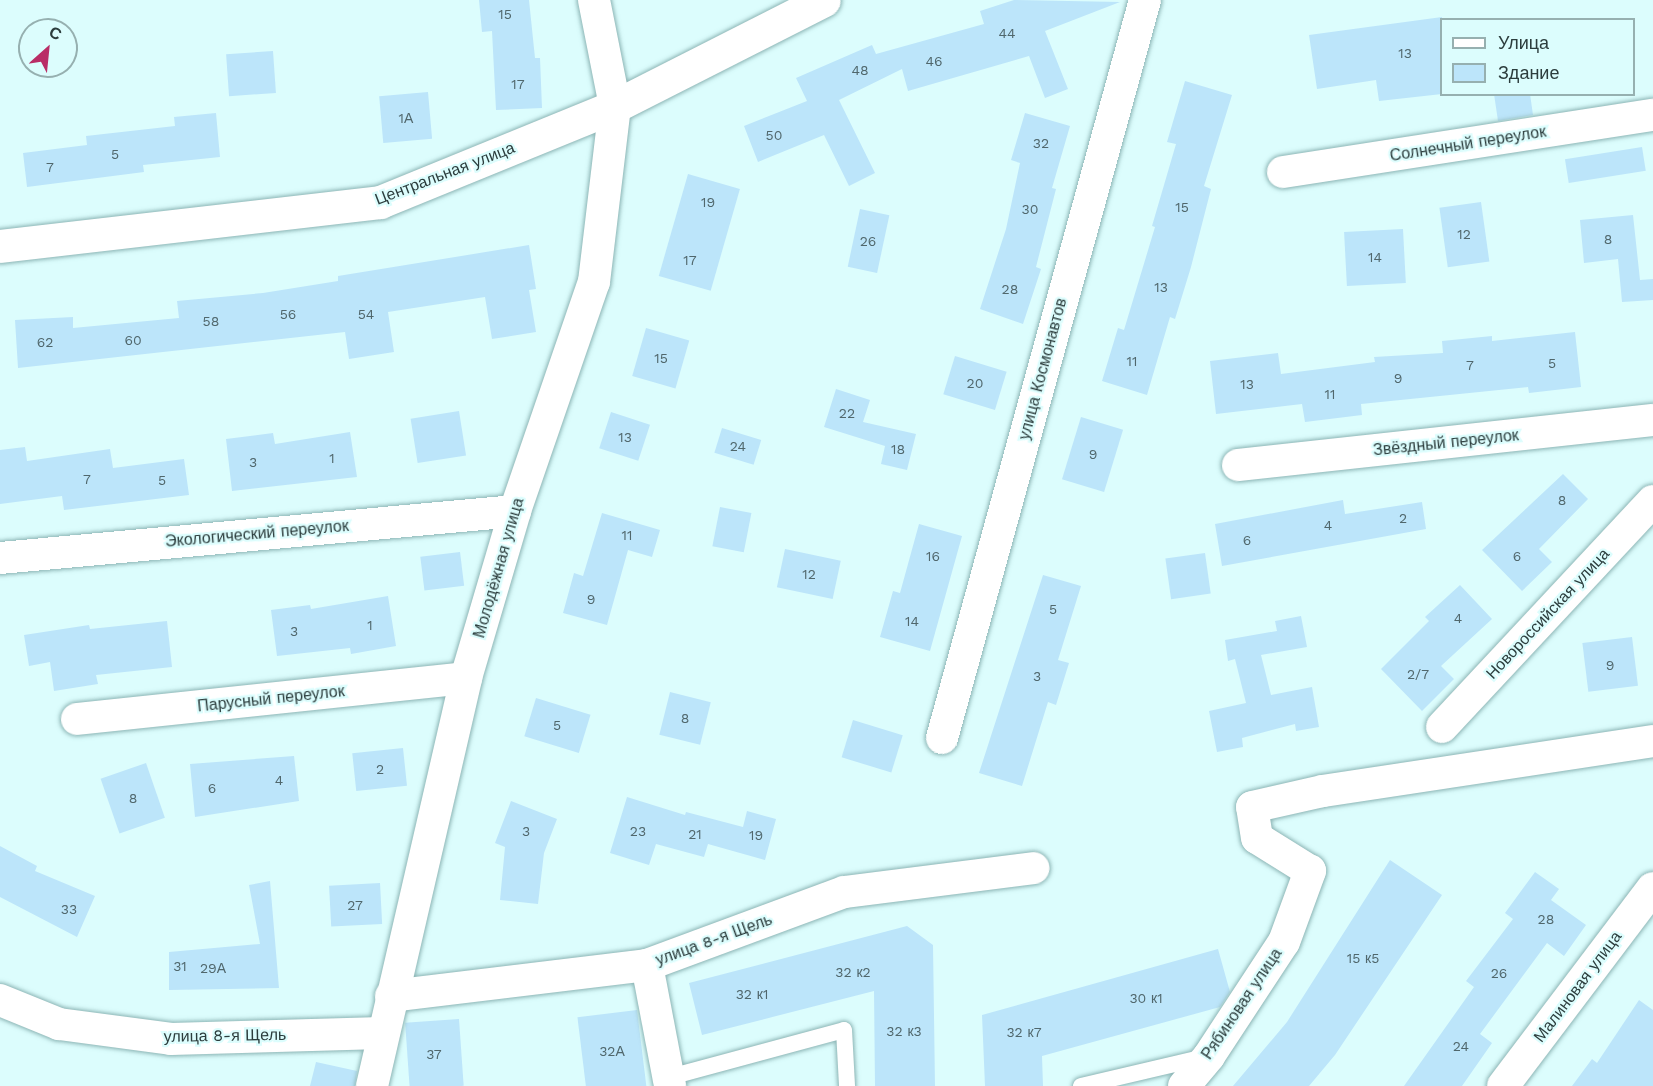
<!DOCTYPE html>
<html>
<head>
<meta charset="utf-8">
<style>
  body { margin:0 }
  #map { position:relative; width:1653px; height:1086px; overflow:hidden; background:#dcfdfd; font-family:"Work Sans",sans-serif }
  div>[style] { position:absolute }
  .building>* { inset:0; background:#bce5fa; transform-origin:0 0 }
  .roads { filter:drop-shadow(0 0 2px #8cb5b5) drop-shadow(0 0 2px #8cb5b5) }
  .lane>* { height:16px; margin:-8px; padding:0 8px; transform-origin:8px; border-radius:8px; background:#fff }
  .street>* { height:32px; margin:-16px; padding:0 16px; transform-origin:16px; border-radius:16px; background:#fff }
  .secondary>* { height:33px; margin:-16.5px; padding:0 16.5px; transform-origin:16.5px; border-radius:16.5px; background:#fff }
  span { translate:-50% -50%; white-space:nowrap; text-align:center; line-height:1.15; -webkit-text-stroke:4.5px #dcfdfd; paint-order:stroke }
  .number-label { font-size:14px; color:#50676c }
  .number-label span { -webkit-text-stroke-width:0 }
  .street-label { font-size:16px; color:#2c3d3d }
  .legend { position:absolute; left:1440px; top:18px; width:195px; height:78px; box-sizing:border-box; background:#dcfdfd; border:2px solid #96b0b0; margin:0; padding:8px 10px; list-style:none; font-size:18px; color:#2c3d3d }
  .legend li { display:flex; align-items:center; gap:12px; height:30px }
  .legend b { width:30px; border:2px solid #96b0b0 }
  .north { position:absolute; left:18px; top:18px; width:60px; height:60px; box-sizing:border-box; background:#dcfdfd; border:2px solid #96b0b0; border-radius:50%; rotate:27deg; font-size:16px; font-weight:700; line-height:24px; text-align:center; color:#2c3d3d }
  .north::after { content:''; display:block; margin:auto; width:21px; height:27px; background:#b92d66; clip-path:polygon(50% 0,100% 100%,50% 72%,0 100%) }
</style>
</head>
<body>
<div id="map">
  <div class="building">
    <i style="clip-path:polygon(479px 0,529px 0,535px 58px,540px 58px,542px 108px,496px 110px,492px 31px,482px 32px)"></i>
    <i style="clip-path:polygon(1014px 0,1120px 2px,1045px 31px,1068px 89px,1045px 98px,1029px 56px,908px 91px,902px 69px,839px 100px,875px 173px,849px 186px,824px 135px,758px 162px,744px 126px,807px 101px,796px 78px,872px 45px,876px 54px,984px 24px,980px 11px)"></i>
    <i style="clip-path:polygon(1442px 17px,1442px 94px,1379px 101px,1376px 80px,1317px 89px,1309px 35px)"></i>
    <i style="left:273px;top:51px;width:42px;height:47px;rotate:86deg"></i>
    <i style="clip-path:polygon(1185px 81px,1232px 95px,1204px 186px,1211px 189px,1191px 267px,1175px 319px,1170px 317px,1147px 395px,1102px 381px,1118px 328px,1124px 330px,1155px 227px,1152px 226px,1176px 144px,1167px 142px)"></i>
    <i style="left:428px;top:92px;width:47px;height:49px;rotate:85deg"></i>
    <i style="clip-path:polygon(1494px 94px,1530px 94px,1533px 115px,1498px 121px)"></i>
    <i style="clip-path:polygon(216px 113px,220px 157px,143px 165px,144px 172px,27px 187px,23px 153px,87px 145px,86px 136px,175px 126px,174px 117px)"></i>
    <i style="clip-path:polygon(1025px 113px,1070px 126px,1052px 188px,1056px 189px,1036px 267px,1041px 269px,1023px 324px,980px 309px,1006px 229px,1020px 163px,1011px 160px)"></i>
    <i style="left:1642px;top:147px;width:24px;height:78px;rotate:81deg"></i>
    <i style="left:688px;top:174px;width:54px;height:106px;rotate:16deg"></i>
    <i style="left:1481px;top:202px;width:60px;height:42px;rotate:82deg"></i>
    <i style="left:860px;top:209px;width:30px;height:59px;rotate:12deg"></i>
    <i style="clip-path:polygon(1633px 215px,1640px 280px,1653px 279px,1653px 300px,1622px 302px,1618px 259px,1584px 263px,1580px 220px)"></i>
    <i style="left:1403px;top:229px;width:54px;height:59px;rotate:87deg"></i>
    <i style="clip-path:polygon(529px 245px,536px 289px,529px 290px,536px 332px,492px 339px,485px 297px,388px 312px,394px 352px,349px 359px,345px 332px,18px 368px,15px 320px,73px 317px,73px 328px,179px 318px,177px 301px,263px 293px,338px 281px,338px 276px)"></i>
    <i style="left:646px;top:328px;width:45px;height:50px;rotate:16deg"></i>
    <i style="clip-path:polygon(1575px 332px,1581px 387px,1529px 393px,1528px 387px,1361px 404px,1362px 415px,1305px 422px,1302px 404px,1216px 414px,1210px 361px,1278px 353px,1281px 374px,1375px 362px,1374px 357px,1443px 353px,1442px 341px,1492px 336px,1492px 341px)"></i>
    <i style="left:955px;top:356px;width:54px;height:40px;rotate:17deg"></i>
    <i style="clip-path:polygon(836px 389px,870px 400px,863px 422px,916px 434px,907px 470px,881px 464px,885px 446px,824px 427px)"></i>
    <i style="left:459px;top:411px;width:45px;height:49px;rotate:81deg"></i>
    <i style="left:611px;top:412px;width:41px;height:38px;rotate:18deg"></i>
    <i style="left:1081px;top:417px;width:44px;height:65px;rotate:17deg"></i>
    <i style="left:722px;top:428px;width:41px;height:26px;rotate:17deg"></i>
    <i style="clip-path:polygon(350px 432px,357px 477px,232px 491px,226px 439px,273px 433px,275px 444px)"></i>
    <i style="clip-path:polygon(25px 447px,27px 461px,110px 449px,113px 468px,184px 459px,189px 495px,64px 510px,62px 496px,0 504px,0 450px)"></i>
    <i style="clip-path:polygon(1563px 474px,1588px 499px,1539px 549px,1552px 562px,1522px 591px,1482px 550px)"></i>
    <i style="clip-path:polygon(1343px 500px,1345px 514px,1422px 502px,1426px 529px,1222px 566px,1215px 524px)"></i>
    <i style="left:720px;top:507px;width:32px;height:40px;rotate:11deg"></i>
    <i style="clip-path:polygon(602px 513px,660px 530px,652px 557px,628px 550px,607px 625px,563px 613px,574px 573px,583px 576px)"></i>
    <i style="clip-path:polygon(919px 524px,962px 536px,930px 651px,880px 637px,893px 591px,900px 593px)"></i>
    <i style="left:785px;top:549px;width:57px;height:39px;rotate:12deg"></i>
    <i style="left:460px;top:552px;width:34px;height:40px;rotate:83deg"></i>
    <i style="left:1205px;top:553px;width:41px;height:40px;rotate:82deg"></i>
    <i style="clip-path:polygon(1043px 575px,1081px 586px,1058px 660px,1069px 663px,1056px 705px,1048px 702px,1022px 786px,979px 773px)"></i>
    <i style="clip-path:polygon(1460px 585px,1492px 619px,1441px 666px,1454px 679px,1422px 711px,1381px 669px,1429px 621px,1425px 617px)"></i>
    <i style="clip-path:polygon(388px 596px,396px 646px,351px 654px,350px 648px,277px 656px,271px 610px,310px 605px,311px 609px)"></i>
    <i style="clip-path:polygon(1301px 616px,1307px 647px,1261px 655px,1271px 695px,1312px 687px,1319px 727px,1296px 731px,1295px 724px,1242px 738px,1243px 747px,1217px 752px,1209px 711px,1246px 703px,1235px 659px,1228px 661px,1225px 640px,1277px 631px,1275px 621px)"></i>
    <i style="clip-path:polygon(167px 621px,172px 667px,96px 675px,98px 684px,54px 691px,50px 662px,29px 666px,24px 635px,89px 625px,90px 629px)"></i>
    <i style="left:1632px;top:637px;width:49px;height:50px;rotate:83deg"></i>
    <i style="left:670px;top:692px;width:42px;height:44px;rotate:14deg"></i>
    <i style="left:536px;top:698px;width:57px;height:40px;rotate:17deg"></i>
    <i style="left:853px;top:720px;width:52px;height:39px;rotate:17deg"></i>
    <i style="left:403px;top:748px;width:38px;height:51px;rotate:84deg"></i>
    <i style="clip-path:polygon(294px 756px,299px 801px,195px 817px,190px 764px)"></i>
    <i style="left:146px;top:763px;width:58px;height:48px;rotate:71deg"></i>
    <i style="clip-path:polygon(627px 797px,685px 815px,686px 812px,743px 827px,747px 811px,776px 819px,765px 860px,708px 844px,704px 857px,656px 844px,649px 865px,610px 853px)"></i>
    <i style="clip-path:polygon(511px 801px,557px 819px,544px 853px,538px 904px,500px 900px,505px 847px,495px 843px)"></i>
    <i style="clip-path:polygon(0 846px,37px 866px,35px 871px,95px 896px,77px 937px,0 897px)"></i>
    <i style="clip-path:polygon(1390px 860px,1442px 895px,1335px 1055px,1309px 1086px,1233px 1086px,1287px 1022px)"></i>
    <i style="clip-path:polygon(1535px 872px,1559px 889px,1551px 900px,1586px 925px,1564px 956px,1547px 943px,1480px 1034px,1492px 1043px,1462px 1086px,1404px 1086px,1474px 987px,1466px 981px,1513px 919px,1505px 913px)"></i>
    <i style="clip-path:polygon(270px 881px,279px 988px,169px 990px,169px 952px,260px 944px,249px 885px)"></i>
    <i style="left:380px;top:883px;width:41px;height:51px;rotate:87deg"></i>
    <i style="clip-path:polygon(907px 926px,933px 945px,935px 1086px,875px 1086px,874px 991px,702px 1035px,689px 983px)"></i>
    <i style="clip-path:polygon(1218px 949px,1230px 992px,1220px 1007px,1042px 1056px,1043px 1086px,985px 1086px,982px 1015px)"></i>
    <i style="clip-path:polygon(1639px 1000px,1653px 1010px,1653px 1086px,1572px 1086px,1592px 1059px,1597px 1063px)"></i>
    <i style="left:637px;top:1010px;width:77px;height:60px;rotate:83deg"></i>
    <i style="left:459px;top:1019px;width:67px;height:54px;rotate:86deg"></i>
    <i style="clip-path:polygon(316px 1062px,357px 1071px,355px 1086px,310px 1086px)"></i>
  </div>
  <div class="roads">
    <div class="lane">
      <i style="left:670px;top:1077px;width:180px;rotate:-15.1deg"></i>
      <i style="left:844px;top:1030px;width:56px;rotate:86.9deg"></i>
      <i style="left:1081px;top:1086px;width:127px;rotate:-13.2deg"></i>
    </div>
    <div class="street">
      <i style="left:1283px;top:172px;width:374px;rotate:-8.8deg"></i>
      <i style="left:1238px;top:465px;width:417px;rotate:-6.2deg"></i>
      <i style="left:0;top:558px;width:517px;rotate:-5.21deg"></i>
      <i style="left:77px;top:719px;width:391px;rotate:-6deg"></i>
      <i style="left:1442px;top:727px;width:309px;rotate:-47deg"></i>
      <i style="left:942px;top:738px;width:765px;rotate:-74.62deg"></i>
      <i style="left:647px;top:965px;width:123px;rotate:79.2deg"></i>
      <i style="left:391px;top:996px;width:258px;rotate:-6.9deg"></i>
      <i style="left:647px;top:965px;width:210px;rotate:-20.3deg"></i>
      <i style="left:844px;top:892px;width:191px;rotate:-7.2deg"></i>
      <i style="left:0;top:1000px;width:64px;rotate:22.1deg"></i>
      <i style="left:59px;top:1024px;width:113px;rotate:7.6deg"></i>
      <i style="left:171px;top:1039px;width:211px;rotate:-1.6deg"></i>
      <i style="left:372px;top:1086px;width:419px;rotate:-77deg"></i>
      <i style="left:466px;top:678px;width:174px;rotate:-73.6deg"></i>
      <i style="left:515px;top:511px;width:242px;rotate:-71deg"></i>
      <i style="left:594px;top:282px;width:177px;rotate:-83.2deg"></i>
      <i style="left:615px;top:106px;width:108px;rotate:-101.2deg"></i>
      <i style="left:1184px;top:1086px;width:39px;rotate:-50deg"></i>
      <i style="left:1209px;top:1056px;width:136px;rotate:-56.7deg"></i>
      <i style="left:1284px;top:942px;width:76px;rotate:-69.9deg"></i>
      <i style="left:1310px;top:871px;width:62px;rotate:-148.1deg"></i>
      <i style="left:1257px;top:838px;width:31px;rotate:-99deg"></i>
      <i style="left:1252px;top:807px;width:73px;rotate:-12.7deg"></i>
      <i style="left:1323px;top:791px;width:334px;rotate:-8.6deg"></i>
      <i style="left:1503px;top:1086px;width:248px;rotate:-52.9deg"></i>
    </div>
    <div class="secondary">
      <i style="left:0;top:246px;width:383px;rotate:-6.6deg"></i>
      <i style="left:380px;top:202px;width:254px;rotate:-22.2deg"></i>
      <i style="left:615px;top:106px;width:234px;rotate:-26.9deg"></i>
    </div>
  </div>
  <div class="number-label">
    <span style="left:505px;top:14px">15</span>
    <span style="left:1007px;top:33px">44</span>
    <span style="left:1405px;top:53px">13</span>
    <span style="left:934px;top:61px">46</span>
    <span style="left:860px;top:70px">48</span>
    <span style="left:518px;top:84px">17</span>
    <span style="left:406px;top:118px">1А</span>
    <span style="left:774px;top:135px">50</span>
    <span style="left:1041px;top:143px">32</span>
    <span style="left:115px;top:154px">5</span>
    <span style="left:50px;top:167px">7</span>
    <span style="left:708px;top:202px">19</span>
    <span style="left:1182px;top:207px">15</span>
    <span style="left:1030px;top:209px">30</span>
    <span style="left:1464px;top:234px">12</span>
    <span style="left:1608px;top:239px">8</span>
    <span style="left:868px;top:241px">26</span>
    <span style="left:1375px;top:257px">14</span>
    <span style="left:690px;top:260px">17</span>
    <span style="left:1161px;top:287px">13</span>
    <span style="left:1010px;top:289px">28</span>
    <span style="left:288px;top:314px">56</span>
    <span style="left:366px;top:314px">54</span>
    <span style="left:211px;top:321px">58</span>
    <span style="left:133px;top:340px">60</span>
    <span style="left:45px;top:342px">62</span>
    <span style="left:661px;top:358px">15</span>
    <span style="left:1132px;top:361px">11</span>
    <span style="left:1552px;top:363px">5</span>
    <span style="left:1470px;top:365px">7</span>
    <span style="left:1398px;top:378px">9</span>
    <span style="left:975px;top:383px">20</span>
    <span style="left:1247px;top:384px">13</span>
    <span style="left:1330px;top:394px">11</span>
    <span style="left:847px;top:413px">22</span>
    <span style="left:625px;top:437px">13</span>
    <span style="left:738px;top:446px">24</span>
    <span style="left:898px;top:449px">18</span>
    <span style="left:1093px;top:454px">9</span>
    <span style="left:332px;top:458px">1</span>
    <span style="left:253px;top:462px">3</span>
    <span style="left:87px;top:479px">7</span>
    <span style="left:162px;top:480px">5</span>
    <span style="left:1562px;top:500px">8</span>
    <span style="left:1403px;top:518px">2</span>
    <span style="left:1328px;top:525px">4</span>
    <span style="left:627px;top:535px">11</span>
    <span style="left:1247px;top:540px">6</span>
    <span style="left:933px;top:556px">16</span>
    <span style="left:1517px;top:556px">6</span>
    <span style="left:809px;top:574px">12</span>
    <span style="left:591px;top:599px">9</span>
    <span style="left:1053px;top:609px">5</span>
    <span style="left:1458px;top:618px">4</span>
    <span style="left:912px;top:621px">14</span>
    <span style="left:370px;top:625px">1</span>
    <span style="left:294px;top:631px">3</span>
    <span style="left:1610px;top:665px">9</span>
    <span style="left:1418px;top:674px">2/7</span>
    <span style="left:1037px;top:676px">3</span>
    <span style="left:685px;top:718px">8</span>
    <span style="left:557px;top:725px">5</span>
    <span style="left:380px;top:769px">2</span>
    <span style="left:279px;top:780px">4</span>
    <span style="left:212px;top:788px">6</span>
    <span style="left:133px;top:798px">8</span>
    <span style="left:526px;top:831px">3</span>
    <span style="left:638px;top:831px">23</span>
    <span style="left:695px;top:834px">21</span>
    <span style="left:756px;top:835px">19</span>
    <span style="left:355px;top:905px">27</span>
    <span style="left:69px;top:909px">33</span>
    <span style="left:1546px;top:919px">28</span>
    <span style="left:1363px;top:958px">15 к5</span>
    <span style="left:180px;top:966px">31</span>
    <span style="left:213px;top:968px">29А</span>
    <span style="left:853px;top:972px">32 к2</span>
    <span style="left:1499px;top:973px">26</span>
    <span style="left:752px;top:994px">32 к1</span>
    <span style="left:1146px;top:998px">30 к1</span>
    <span style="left:904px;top:1031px">32 к3</span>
    <span style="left:1024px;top:1032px">32 к7</span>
    <span style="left:1461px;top:1046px">24</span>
    <span style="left:612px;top:1051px">32А</span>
    <span style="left:434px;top:1054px">37</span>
  </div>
  <div class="street-label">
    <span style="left:1468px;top:144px;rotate:-9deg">Солнечный переулок</span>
    <span style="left:445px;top:174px;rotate:-21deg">Центральная улица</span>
    <span style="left:1043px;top:369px;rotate:-75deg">улица Космонавтов</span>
    <span style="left:1446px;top:443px;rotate:-6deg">Звёздный переулок</span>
    <span style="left:257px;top:534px;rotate:-5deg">Экологический переулок</span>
    <span style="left:499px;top:568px;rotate:-74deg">Молодёжная улица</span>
    <span style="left:1548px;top:614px;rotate:-47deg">Новороссийская улица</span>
    <span style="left:271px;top:699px;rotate:-6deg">Парусный переулок</span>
    <span style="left:714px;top:940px;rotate:-20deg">улица 8-я Щель</span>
    <span style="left:1578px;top:987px;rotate:-53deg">Малиновая улица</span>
    <span style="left:1242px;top:1004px;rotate:-56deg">Рябиновая улица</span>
    <span style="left:225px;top:1036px;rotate:-1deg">улица 8-я Щель</span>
  </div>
  <ul class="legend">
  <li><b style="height:8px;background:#fff"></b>Улица</li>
  <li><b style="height:16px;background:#bce5fa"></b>Здание</li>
  </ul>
  <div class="north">С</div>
</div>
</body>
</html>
